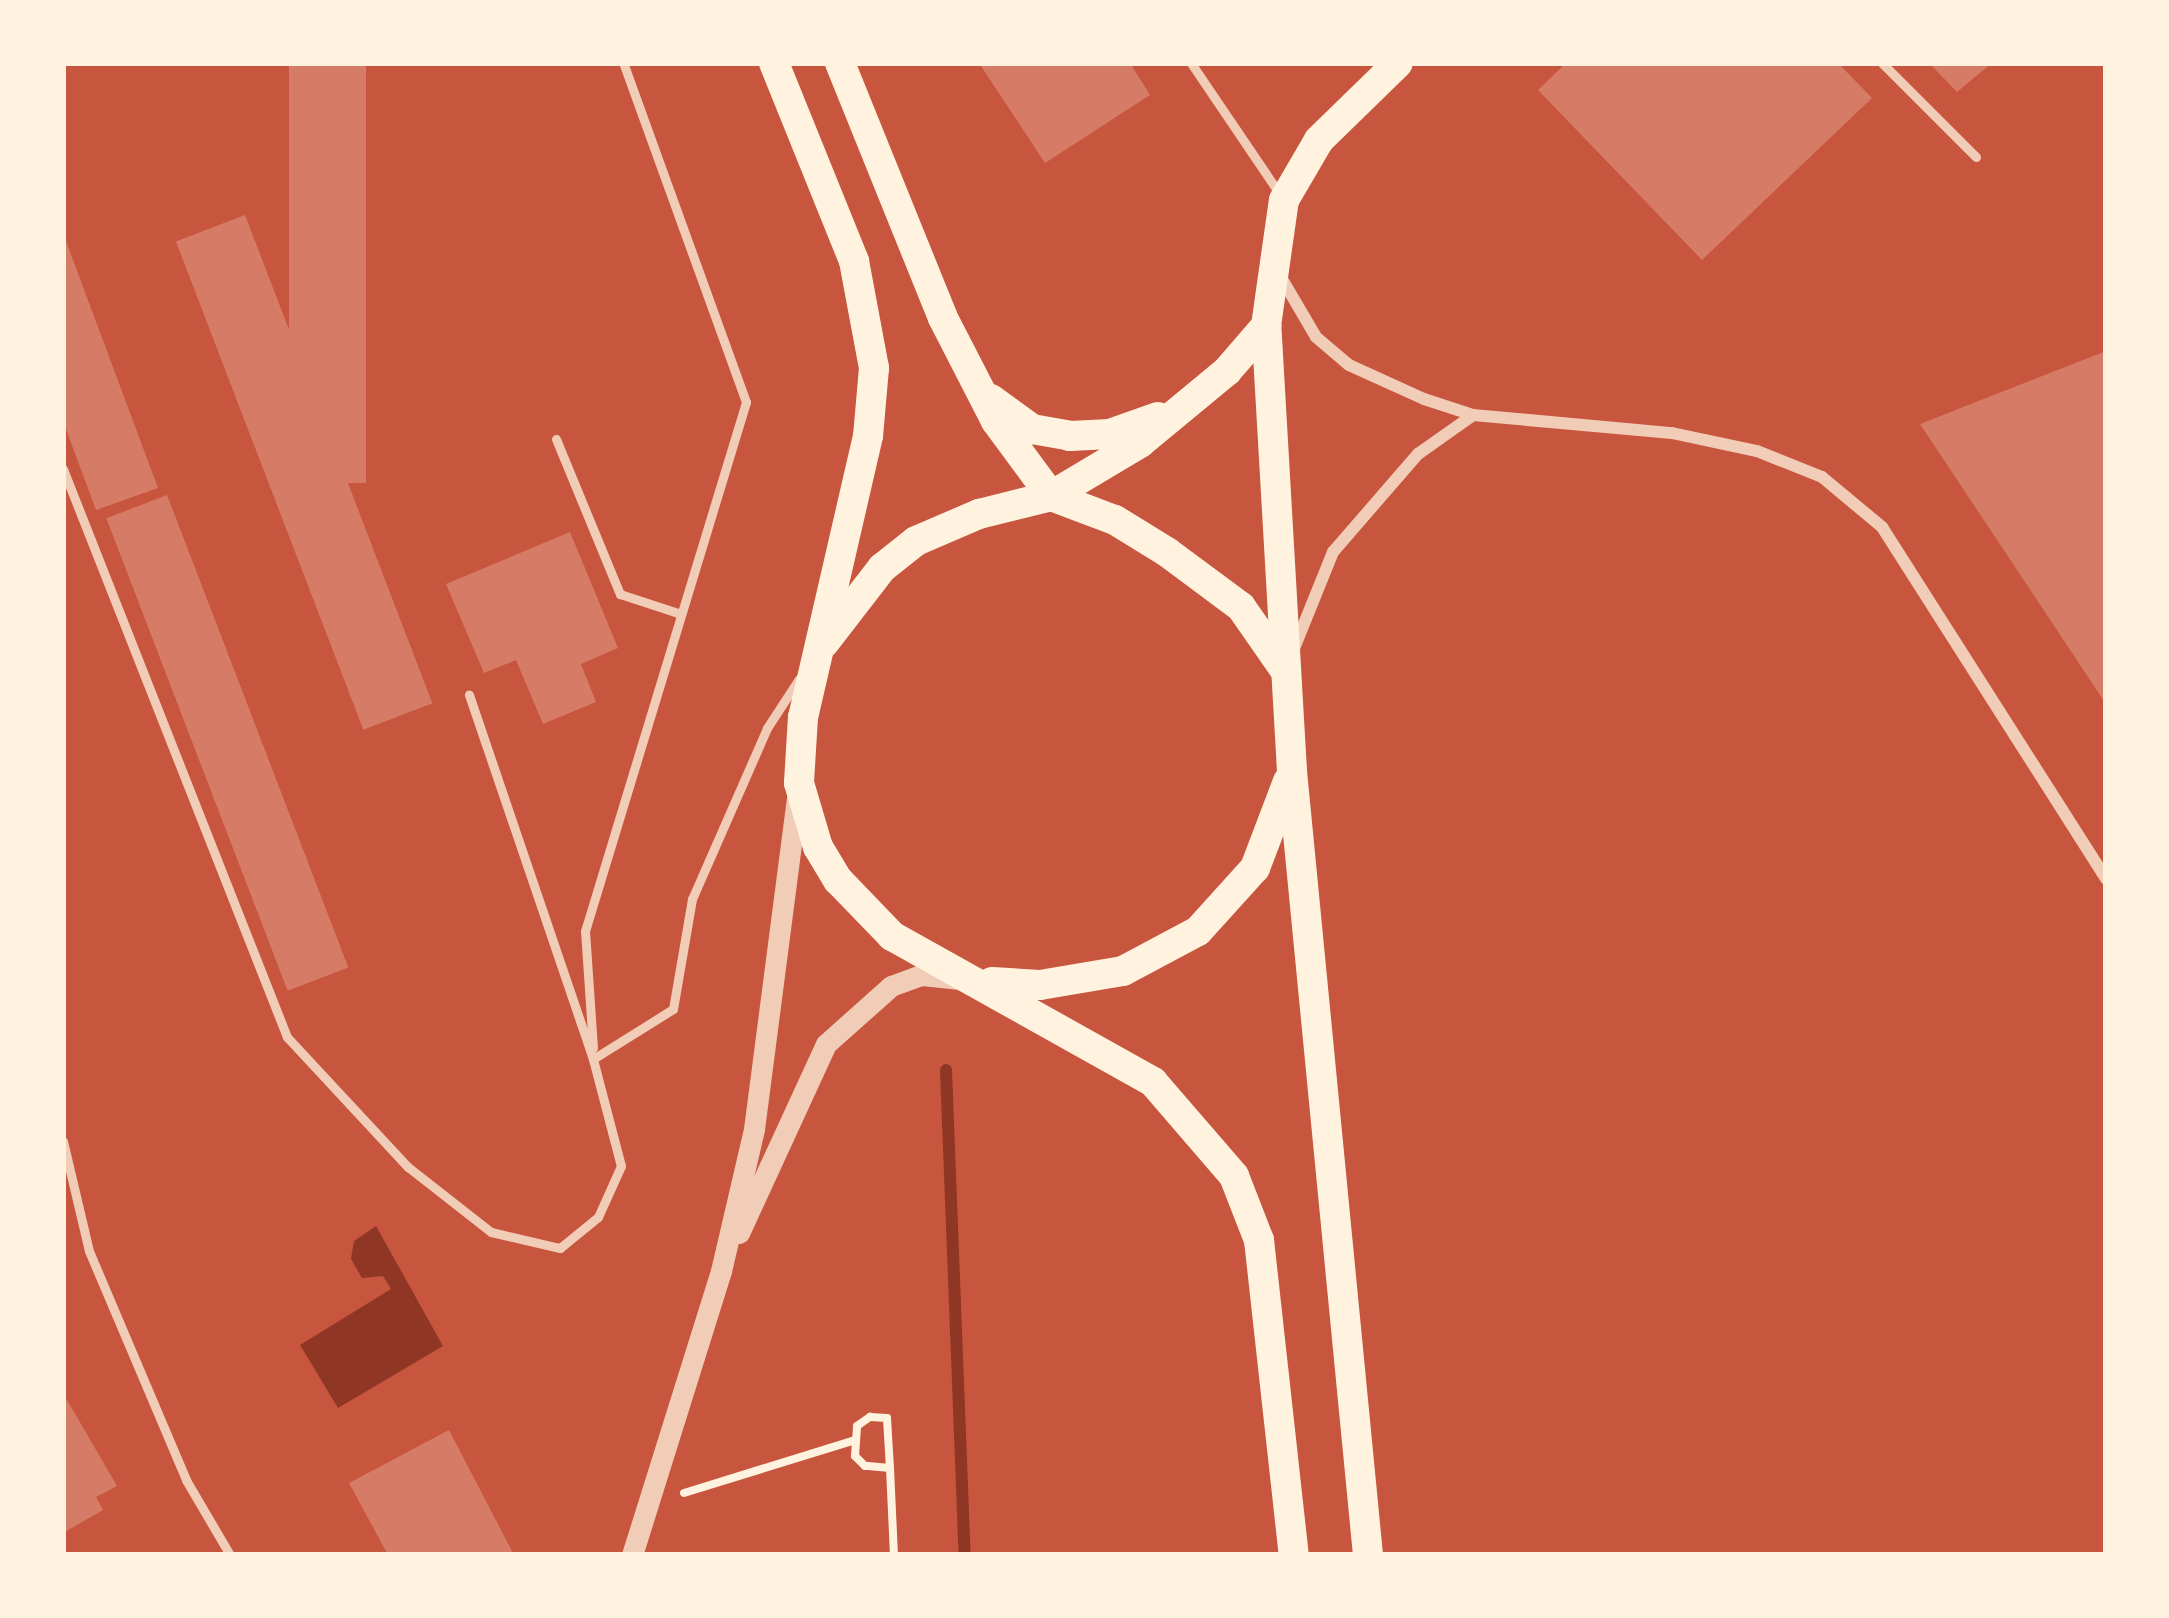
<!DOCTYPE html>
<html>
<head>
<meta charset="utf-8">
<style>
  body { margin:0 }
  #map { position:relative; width:2169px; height:1618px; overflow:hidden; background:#c8553d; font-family:Jost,sans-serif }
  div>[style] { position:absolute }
  .water>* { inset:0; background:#8f3625 }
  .stream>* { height:12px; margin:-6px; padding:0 6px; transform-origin:6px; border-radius:6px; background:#8f3625 }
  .building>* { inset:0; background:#d67c66; transform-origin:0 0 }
  .path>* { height:8px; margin:-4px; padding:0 4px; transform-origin:4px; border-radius:4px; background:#fff3e0 }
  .service>* { height:9px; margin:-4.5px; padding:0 4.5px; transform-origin:4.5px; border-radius:4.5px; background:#f1ccb7 }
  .minor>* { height:12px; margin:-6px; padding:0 6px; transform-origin:6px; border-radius:6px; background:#f1ccb7 }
  .tertiary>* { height:21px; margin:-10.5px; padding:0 10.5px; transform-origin:10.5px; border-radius:10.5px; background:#f1ccb7 }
  .primary>* { height:30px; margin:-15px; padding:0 15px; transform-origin:15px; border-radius:15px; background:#fff3e0 }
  span { translate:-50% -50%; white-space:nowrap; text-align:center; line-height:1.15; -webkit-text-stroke:12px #fff3e0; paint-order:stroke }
  .frame { position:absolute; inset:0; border:66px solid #fff3e0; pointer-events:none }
</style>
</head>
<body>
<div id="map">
  <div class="water">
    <i style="clip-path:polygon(376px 1226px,443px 1346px,338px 1408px,300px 1345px,391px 1289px,383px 1276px,362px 1278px,351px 1259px,354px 1241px)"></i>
  </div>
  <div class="stream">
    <i style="left:946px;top:1070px;width:485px;rotate:87.8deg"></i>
  </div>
  <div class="building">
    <i style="left:289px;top:63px;width:77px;height:420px"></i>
    <i style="clip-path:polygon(979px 63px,1130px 63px,1150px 95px,1045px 163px)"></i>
    <i style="clip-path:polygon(1566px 63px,1838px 63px,1872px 98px,1702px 260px,1538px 90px)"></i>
    <i style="clip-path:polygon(1929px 63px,1992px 63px,1957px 92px)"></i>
    <i style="left:245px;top:215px;width:523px;height:74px;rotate:69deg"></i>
    <i style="clip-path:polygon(63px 233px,158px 488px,96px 510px,63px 421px)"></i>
    <i style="clip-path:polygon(2106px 351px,2106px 704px,1920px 424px)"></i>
    <i style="left:167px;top:495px;width:506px;height:65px;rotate:69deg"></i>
    <i style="clip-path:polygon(570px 532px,618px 648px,581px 664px,596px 702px,543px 724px,516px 660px,484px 673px,446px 584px)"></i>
    <i style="clip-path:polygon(63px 1393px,117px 1486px,96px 1497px,103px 1510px,63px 1533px)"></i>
    <i style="clip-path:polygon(449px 1430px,514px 1555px,388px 1555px,349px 1483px)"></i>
  </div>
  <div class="path">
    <i style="left:890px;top:1468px;width:25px;rotate:-175deg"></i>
    <i style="left:865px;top:1466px;width:14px;rotate:-135deg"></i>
    <i style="left:855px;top:1456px;width:30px;rotate:-86deg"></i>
    <i style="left:857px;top:1426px;width:16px;rotate:-35deg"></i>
    <i style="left:870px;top:1417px;width:17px;rotate:3deg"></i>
    <i style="left:887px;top:1418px;width:50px;rotate:86.6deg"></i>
    <i style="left:890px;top:1468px;width:87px;rotate:87.4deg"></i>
    <i style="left:684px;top:1493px;width:179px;rotate:-17.2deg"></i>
  </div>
  <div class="service">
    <i style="left:1191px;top:63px;width:157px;rotate:55.9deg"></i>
    <i style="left:1882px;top:63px;width:133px;rotate:45deg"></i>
    <i style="left:556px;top:439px;width:168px;rotate:67.6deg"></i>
    <i style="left:620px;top:594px;width:61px;rotate:18.1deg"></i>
    <i style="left:63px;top:469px;width:611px;rotate:68.48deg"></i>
    <i style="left:287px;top:1037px;width:178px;rotate:47.1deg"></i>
    <i style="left:408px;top:1167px;width:105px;rotate:38.1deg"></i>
    <i style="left:491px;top:1232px;width:71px;rotate:13.1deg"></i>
    <i style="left:560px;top:1248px;width:49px;rotate:-39.2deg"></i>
    <i style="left:598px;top:1217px;width:56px;rotate:-65.7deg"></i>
    <i style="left:621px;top:1166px;width:111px;rotate:-104.7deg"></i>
    <i style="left:593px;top:1059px;width:385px;rotate:-108.8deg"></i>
    <i style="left:593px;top:1048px;width:117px;rotate:-93.9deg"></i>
    <i style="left:585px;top:931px;width:553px;rotate:-73.07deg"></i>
    <i style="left:746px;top:402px;width:361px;rotate:-109.9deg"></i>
    <i style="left:593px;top:1059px;width:94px;rotate:-32deg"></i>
    <i style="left:673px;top:1009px;width:112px;rotate:-80.2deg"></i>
    <i style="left:692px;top:899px;width:187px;rotate:-66.3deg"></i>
    <i style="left:767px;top:728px;width:59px;rotate:-56.9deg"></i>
    <i style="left:63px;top:1141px;width:113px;rotate:76.7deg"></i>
    <i style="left:89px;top:1251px;width:249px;rotate:67deg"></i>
    <i style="left:186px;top:1480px;width:87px;rotate:59.6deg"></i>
  </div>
  <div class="minor">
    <i style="left:1282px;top:279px;width:67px;rotate:59.6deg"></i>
    <i style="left:1316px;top:337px;width:43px;rotate:40.3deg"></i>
    <i style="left:1349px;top:365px;width:82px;rotate:24.4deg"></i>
    <i style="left:1424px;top:399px;width:52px;rotate:18.1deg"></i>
    <i style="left:1473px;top:415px;width:200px;rotate:5.2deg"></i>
    <i style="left:1672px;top:433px;width:87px;rotate:12deg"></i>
    <i style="left:1757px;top:451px;width:70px;rotate:21.8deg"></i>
    <i style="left:1822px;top:477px;width:78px;rotate:39.8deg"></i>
    <i style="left:1882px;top:527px;width:417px;rotate:57.5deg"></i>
    <i style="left:1293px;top:651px;width:107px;rotate:-68deg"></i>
    <i style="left:1333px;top:552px;width:130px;rotate:-49.1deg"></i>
    <i style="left:1418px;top:454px;width:67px;rotate:-35.3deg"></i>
  </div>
  <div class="tertiary">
    <i style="left:739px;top:1233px;width:208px;rotate:-65.3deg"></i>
    <i style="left:826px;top:1044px;width:87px;rotate:-41.7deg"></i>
    <i style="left:891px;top:986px;width:33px;rotate:-20deg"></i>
    <i style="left:922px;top:975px;width:36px;rotate:6deg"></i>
    <i style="left:632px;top:1555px;width:298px;rotate:-72.6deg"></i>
    <i style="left:721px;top:1271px;width:146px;rotate:-76.9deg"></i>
    <i style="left:754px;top:1129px;width:342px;rotate:-82.6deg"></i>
  </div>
  <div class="primary">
    <i style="left:774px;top:63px;width:214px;rotate:68deg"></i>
    <i style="left:854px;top:261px;width:109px;rotate:79.4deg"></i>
    <i style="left:874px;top:368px;width:68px;rotate:95deg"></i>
    <i style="left:868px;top:436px;width:288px;rotate:103deg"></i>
    <i style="left:803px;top:717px;width:66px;rotate:93.5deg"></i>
    <i style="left:799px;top:783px;width:67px;rotate:73.5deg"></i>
    <i style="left:818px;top:847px;width:39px;rotate:59deg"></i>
    <i style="left:838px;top:880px;width:78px;rotate:46deg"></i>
    <i style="left:892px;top:936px;width:299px;rotate:29.2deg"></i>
    <i style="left:1153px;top:1082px;width:124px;rotate:49.2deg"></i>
    <i style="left:1234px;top:1176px;width:69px;rotate:68.7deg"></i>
    <i style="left:1259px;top:1240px;width:317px;rotate:83.7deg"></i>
    <i style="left:840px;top:63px;width:275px;rotate:68deg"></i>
    <i style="left:943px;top:318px;width:116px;rotate:62.8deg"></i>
    <i style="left:996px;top:421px;width:93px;rotate:53.7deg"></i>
    <i style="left:991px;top:399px;width:51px;rotate:36.2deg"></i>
    <i style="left:1032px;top:429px;width:39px;rotate:10deg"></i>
    <i style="left:1070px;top:436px;width:40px;rotate:-2.9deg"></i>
    <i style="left:1110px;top:434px;width:51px;rotate:-19.5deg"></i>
    <i style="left:1051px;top:496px;width:68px;rotate:20.6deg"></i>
    <i style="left:1115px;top:520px;width:61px;rotate:31.6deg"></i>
    <i style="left:1167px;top:552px;width:92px;rotate:36.6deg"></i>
    <i style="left:1241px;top:607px;width:77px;rotate:55.1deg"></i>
    <i style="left:824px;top:643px;width:95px;rotate:-52.3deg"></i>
    <i style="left:882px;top:568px;width:43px;rotate:-38.5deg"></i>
    <i style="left:916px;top:541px;width:69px;rotate:-23.2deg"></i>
    <i style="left:979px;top:514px;width:74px;rotate:-14deg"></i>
    <i style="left:1051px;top:496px;width:104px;rotate:-30.8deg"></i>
    <i style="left:1140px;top:443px;width:113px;rotate:-39.6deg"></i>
    <i style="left:1227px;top:371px;width:60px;rotate:-49.1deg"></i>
    <i style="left:992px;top:982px;width:48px;rotate:3.6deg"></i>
    <i style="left:1040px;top:985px;width:84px;rotate:-9.6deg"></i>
    <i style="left:1123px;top:971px;width:85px;rotate:-28.1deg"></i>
    <i style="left:1198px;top:931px;width:85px;rotate:-47.9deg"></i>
    <i style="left:1255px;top:868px;width:93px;rotate:-69.2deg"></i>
    <i style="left:1368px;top:1555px;width:788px;rotate:-95.54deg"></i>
    <i style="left:1292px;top:771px;width:446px;rotate:-93.3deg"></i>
    <i style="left:1266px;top:326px;width:127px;rotate:-81.9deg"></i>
    <i style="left:1284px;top:200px;width:69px;rotate:-59.7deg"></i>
    <i style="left:1319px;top:140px;width:110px;rotate:-44.3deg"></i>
  </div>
  <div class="frame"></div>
</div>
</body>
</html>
